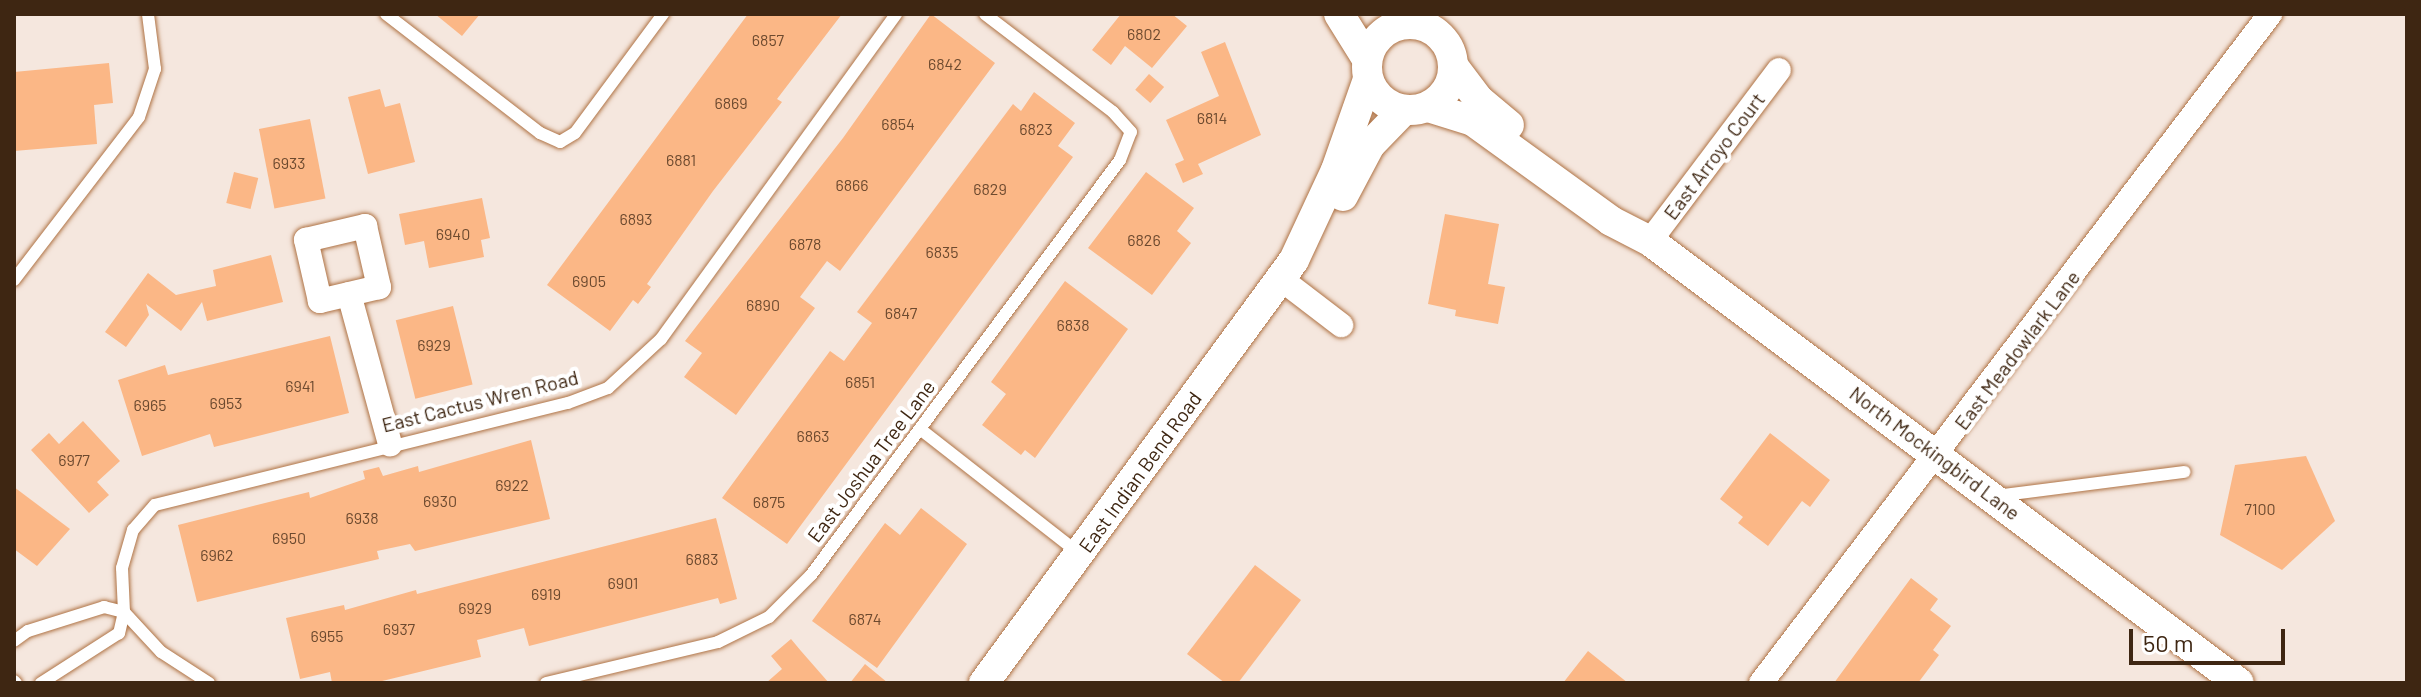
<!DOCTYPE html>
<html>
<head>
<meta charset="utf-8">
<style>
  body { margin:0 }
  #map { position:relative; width:2421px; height:697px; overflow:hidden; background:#f5e7de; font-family:Barlow,sans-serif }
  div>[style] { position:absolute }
  .building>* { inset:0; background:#fbb786; transform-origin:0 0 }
  .roads { filter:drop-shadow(0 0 2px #af7345) drop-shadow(0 0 2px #af7345) }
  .service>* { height:12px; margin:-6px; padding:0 6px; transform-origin:6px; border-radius:6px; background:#fff }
  .minor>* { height:24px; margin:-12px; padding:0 12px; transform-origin:12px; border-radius:12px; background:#fff }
  .tertiary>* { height:30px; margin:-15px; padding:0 15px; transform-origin:15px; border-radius:15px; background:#fff }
  .tertiary>.ring { margin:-15px; padding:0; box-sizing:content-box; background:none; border:30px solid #fff; border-radius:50% }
  span { translate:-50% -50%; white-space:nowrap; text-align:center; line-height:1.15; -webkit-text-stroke:8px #fff; paint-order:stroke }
  .number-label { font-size:16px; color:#6d4a2f }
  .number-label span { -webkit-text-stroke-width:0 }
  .street-label { font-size:20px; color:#3e2612 }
  .frame { position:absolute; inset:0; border:16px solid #3e2612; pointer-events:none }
  .scale { position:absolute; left:2129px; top:629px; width:156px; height:36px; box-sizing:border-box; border:4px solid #3e2612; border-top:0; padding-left:10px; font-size:24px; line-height:28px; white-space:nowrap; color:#3e2612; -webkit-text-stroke:6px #fff; paint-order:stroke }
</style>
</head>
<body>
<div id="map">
  <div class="building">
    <i style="clip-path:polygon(435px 14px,480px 14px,462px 36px)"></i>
    <i style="clip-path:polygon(748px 14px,842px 14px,777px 99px,782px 102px,713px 191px,647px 284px,651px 287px,638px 304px,633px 300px,610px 331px,547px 285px)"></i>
    <i style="clip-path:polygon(931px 14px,995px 63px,840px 271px,827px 261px,800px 297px,815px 308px,736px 415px,684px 377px,702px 353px,685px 341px,843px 138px)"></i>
    <i style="clip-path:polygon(1121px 14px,1172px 14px,1187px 26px,1152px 68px,1125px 46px,1111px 65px,1092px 50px)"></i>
    <i style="clip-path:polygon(1225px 42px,1261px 135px,1198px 164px,1203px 174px,1183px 183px,1175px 164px,1184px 160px,1166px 120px,1219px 96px,1201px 52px)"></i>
    <i style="clip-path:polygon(109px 63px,113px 103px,94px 105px,97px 144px,14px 151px,14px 72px)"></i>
    <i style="left:1149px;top:74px;width:20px;height:21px;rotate:41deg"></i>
    <i style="clip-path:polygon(380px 89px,385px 107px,400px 103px,415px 162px,368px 174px,348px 97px)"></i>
    <i style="clip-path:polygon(1034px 92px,1075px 123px,1058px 146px,1073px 157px,787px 544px,722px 498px,830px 351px,844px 361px,872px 323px,857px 312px,1013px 104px,1021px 111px)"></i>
    <i style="left:310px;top:119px;width:81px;height:52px;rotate:79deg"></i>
    <i style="left:234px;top:172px;width:25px;height:32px;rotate:14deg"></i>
    <i style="clip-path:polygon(1146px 172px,1194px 208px,1177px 231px,1191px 243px,1152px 295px,1088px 248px)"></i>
    <i style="clip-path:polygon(482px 198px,490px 238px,481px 240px,484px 257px,429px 268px,424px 241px,405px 245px,399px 214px)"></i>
    <i style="clip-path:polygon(1445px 214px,1499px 224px,1488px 284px,1505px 287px,1498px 324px,1455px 316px,1456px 310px,1428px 304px)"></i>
    <i style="clip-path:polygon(271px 255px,283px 302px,207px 321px,202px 302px,181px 331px,146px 304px,149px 315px,126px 347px,105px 332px,148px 273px,176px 295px,216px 286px,213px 270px)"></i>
    <i style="clip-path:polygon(1065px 281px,1128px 329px,1035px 458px,1025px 450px,1021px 455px,982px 425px,1006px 394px,991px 382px)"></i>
    <i style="left:453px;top:306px;width:81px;height:59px;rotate:76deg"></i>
    <i style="clip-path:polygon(330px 336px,349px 413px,214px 447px,210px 434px,142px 456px,118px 380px,165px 365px,168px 375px)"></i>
    <i style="clip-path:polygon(83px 421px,120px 461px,97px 482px,109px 495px,89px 513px,31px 450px,49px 433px,59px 444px)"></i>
    <i style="clip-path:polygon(1770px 433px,1830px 480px,1810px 507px,1802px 501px,1768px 546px,1738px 523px,1743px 517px,1720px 499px)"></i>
    <i style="clip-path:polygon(531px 440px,550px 519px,415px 551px,410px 544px,377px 551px,379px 559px,197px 602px,178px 525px,309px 492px,310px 498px,365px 479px,363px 471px,379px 467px,383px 476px,418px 466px,419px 472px)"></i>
    <i style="clip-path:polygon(2306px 456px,2335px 521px,2282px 570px,2220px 535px,2235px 465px)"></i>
    <i style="clip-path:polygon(14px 487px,70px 529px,37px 566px,14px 549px)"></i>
    <i style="clip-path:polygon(921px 508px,967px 544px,877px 668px,812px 621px,885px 523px,900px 535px)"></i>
    <i style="clip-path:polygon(716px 518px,737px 599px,720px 604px,718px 598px,529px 646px,524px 628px,477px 640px,481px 657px,374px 683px,332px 683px,330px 672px,300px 679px,286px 618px,344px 605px,345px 610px,416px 590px,417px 594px)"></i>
    <i style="clip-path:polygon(1255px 565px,1301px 600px,1238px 683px,1225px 683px,1187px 654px)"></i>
    <i style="clip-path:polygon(1911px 578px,1938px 599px,1930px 610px,1951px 626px,1933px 650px,1939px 655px,1918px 683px,1834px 683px)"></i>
    <i style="clip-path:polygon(791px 639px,801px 651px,829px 683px,766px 683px,782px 669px,771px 656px)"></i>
    <i style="clip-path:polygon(1588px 651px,1628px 683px,1563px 683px)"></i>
    <i style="clip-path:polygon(865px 664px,888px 683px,850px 683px)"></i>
  </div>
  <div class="roads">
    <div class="service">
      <i style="left:386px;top:14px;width:195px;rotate:37.7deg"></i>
      <i style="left:540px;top:133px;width:22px;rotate:24deg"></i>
      <i style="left:560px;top:142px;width:17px;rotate:-31deg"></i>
      <i style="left:575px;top:133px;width:148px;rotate:-53.5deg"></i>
      <i style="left:14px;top:280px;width:205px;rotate:-52.5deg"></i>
      <i style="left:139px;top:117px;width:51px;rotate:-71.6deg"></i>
      <i style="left:155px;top:69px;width:55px;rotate:-97.3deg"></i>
      <i style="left:920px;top:429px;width:203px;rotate:38deg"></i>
      <i style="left:1996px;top:496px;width:190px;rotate:-7.3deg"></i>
      <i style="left:14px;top:641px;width:17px;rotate:-36deg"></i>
      <i style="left:28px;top:631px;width:80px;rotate:-17.5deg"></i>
      <i style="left:104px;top:607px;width:21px;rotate:14deg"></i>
      <i style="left:124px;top:612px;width:22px;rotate:103deg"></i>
      <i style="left:119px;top:633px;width:93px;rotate:147.3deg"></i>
      <i style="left:14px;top:681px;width:3px;rotate:45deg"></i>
      <i style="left:209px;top:683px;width:57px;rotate:-147.1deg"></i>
      <i style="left:161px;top:652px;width:54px;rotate:-132.8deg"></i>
      <i style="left:124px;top:612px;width:44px;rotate:-92.6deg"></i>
      <i style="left:122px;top:568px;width:40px;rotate:-74deg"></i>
      <i style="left:133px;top:530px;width:33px;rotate:-49deg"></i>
      <i style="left:155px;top:505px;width:425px;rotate:-13.9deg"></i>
      <i style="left:568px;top:403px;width:43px;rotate:-20.6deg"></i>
      <i style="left:608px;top:388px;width:72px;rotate:-42.8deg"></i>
      <i style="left:661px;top:339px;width:401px;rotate:-54.1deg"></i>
      <i style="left:546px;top:683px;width:177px;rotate:-13.4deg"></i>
      <i style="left:718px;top:642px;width:57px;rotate:-26.1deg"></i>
      <i style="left:769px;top:617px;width:59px;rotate:-45deg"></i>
      <i style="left:811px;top:575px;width:517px;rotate:-53.33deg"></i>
      <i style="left:1120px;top:160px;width:30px;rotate:-69deg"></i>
      <i style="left:1131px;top:132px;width:27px;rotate:-132deg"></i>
      <i style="left:1113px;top:112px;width:161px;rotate:-142.6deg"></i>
    </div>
    <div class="minor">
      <i style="left:365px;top:226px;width:63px;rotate:77.1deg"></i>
      <i style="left:379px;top:287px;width:61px;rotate:166.7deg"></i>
      <i style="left:320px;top:301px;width:63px;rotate:-102.9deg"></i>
      <i style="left:306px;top:240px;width:61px;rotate:-13.3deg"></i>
      <i style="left:1650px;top:241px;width:214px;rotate:-53deg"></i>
      <i style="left:1281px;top:279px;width:76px;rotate:37.5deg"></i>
      <i style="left:349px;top:294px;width:156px;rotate:74.7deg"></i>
      <i style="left:1761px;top:683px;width:841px;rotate:-52.73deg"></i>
    </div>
    <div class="tertiary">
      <i style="left:1339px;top:14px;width:53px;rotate:58.1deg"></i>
      <i class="ring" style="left:1367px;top:24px;width:56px;height:56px"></i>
      <i style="left:1454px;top:67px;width:41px;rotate:52.9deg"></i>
      <i style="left:1479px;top:100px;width:39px;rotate:40deg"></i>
      <i style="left:1428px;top:107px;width:47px;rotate:17.3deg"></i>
      <i style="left:1473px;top:121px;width:170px;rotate:35.9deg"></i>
      <i style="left:1611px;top:221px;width:44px;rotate:27.1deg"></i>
      <i style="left:1650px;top:241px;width:736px;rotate:36.89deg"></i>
      <i style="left:1343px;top:196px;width:58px;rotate:-62.1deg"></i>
      <i style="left:1370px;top:145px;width:49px;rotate:-45.8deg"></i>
      <i style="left:984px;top:683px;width:524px;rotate:-53.76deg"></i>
      <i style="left:1294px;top:260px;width:99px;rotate:-65deg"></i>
      <i style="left:1336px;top:170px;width:96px;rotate:-70.6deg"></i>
    </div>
  </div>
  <div class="number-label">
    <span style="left:1144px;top:34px">6802</span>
    <span style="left:768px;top:40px">6857</span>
    <span style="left:945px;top:64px">6842</span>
    <span style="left:731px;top:103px">6869</span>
    <span style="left:1212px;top:118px">6814</span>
    <span style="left:898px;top:124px">6854</span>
    <span style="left:1036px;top:129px">6823</span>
    <span style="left:681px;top:160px">6881</span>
    <span style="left:289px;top:163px">6933</span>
    <span style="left:852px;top:185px">6866</span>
    <span style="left:990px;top:189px">6829</span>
    <span style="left:636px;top:219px">6893</span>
    <span style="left:453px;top:234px">6940</span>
    <span style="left:1144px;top:240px">6826</span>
    <span style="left:805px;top:244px">6878</span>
    <span style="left:942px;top:252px">6835</span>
    <span style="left:589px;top:281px">6905</span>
    <span style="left:763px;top:305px">6890</span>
    <span style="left:901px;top:313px">6847</span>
    <span style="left:1073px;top:325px">6838</span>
    <span style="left:434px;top:345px">6929</span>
    <span style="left:860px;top:382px">6851</span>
    <span style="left:300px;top:386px">6941</span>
    <span style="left:226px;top:403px">6953</span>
    <span style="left:150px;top:405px">6965</span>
    <span style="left:813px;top:436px">6863</span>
    <span style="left:74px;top:460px">6977</span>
    <span style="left:512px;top:485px">6922</span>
    <span style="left:440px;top:501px">6930</span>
    <span style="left:769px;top:502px">6875</span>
    <span style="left:2260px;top:509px">7100</span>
    <span style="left:362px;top:518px">6938</span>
    <span style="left:289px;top:538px">6950</span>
    <span style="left:217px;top:555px">6962</span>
    <span style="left:702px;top:559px">6883</span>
    <span style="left:623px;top:583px">6901</span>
    <span style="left:546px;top:594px">6919</span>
    <span style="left:475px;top:608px">6929</span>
    <span style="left:865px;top:619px">6874</span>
    <span style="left:399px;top:629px">6937</span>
    <span style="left:327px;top:636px">6955</span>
  </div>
  <div class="street-label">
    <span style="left:1714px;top:156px;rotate:-53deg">East Arroyo Court</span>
    <span style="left:2017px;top:350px;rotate:-53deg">East Meadowlark Lane</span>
    <span style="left:480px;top:401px;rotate:-14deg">East Cactus Wren Road</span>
    <span style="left:1935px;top:453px;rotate:37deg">North Mockingbird Lane</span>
    <span style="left:871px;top:461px;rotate:-53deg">East Joshua Tree Lane</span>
    <span style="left:1140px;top:472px;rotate:-54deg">East Indian Bend Road</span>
  </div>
  <div class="frame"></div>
  <div class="scale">50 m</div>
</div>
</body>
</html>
